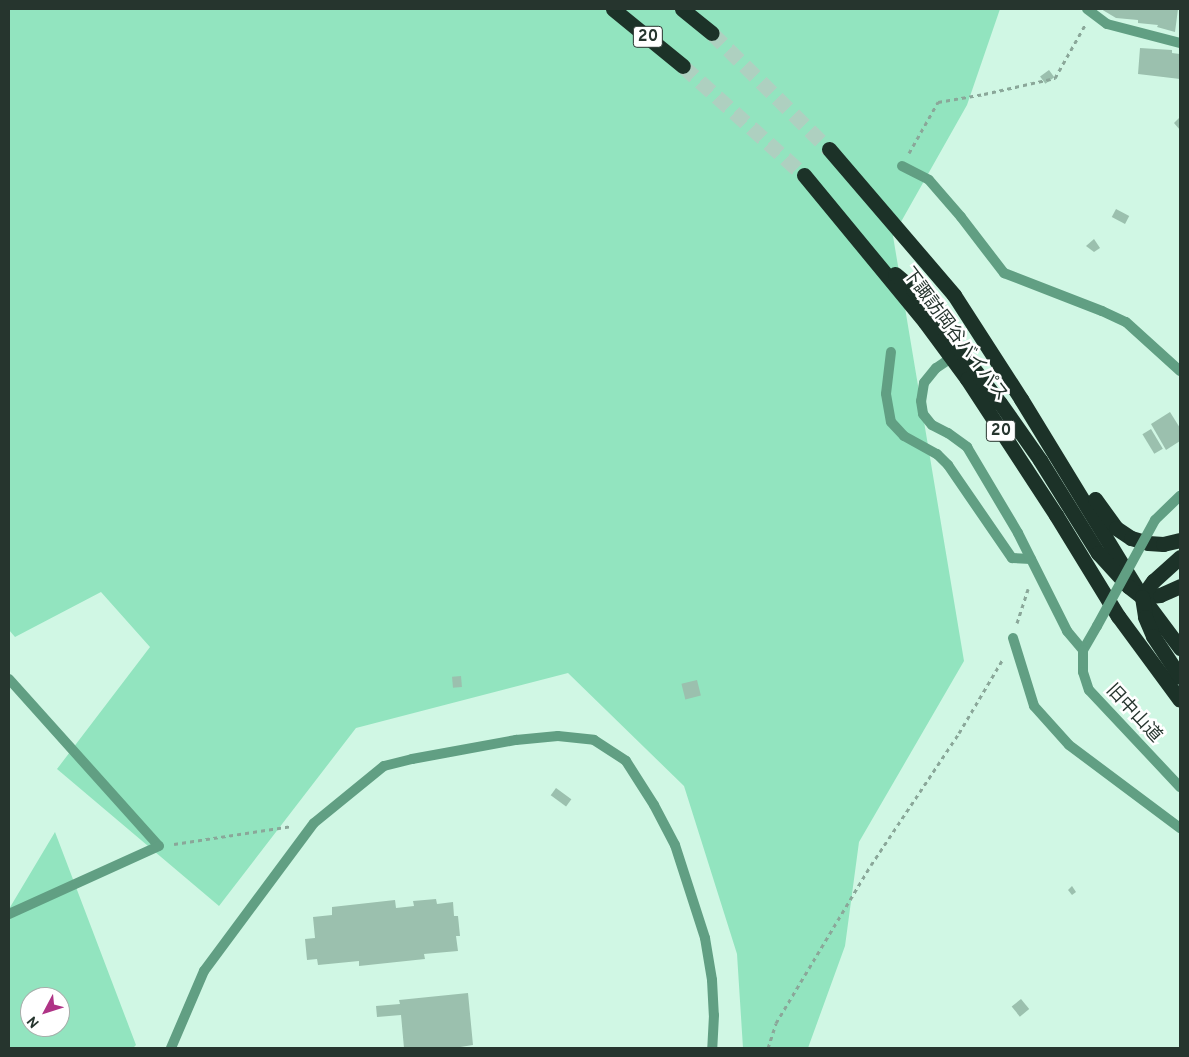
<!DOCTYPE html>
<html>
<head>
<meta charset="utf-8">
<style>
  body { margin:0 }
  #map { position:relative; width:1189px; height:1057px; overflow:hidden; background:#d0f7e4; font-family:Overpass,"Noto Sans JP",sans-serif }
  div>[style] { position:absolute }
  .green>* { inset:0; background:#92e4bf }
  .building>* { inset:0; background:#9bc0ae; transform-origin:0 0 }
  .highway-tunnel>* { height:15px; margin-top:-7.5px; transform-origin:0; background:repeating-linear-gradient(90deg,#aed0c0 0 15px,transparent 0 23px) }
  .path>* { height:3px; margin-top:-1.5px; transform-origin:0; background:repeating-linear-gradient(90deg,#8aa799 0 4px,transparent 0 8px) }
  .street>* { height:10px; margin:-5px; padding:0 5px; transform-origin:5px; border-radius:5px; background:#619f83 }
  .highway>* { height:15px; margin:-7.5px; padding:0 7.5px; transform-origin:7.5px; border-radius:7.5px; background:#1c3228 }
  .street-bridge>* { height:10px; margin:-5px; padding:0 5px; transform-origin:5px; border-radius:5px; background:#619f83 }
  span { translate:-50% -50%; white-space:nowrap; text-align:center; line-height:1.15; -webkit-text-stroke:5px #fff; paint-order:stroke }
  .shield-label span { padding:1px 4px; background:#fff; border:1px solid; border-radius:4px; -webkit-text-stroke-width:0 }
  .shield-label { font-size:16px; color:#26352e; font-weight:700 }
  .street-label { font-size:18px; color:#26352e }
  .frame { position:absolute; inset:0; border:10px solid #26352e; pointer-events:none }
  .north { position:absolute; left:20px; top:987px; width:50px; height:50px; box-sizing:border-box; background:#fff; border:1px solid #a8aeab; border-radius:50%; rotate:230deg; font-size:14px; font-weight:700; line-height:20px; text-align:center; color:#26352e }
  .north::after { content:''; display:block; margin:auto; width:18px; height:22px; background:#af3486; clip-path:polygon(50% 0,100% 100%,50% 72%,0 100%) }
</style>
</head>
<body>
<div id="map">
  <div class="green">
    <i style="clip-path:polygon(9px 9px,1000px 9px,967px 105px,893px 236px,964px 661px,859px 842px,845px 946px,808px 1048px,743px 1048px,737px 954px,684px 786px,568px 673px,356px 728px,219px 906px,57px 769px,150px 647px,101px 592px,15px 637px,9px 630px)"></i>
    <i style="clip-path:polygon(evenodd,55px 832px,136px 1045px,133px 1048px,9px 1048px,9px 909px,55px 832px,30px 997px,60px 997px,60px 1027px,30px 1027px,30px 997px)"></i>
  </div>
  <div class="building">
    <i style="clip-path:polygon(1101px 9px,1178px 9px,1175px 32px,1157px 27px,1158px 25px,1138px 23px,1138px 20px,1116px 18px)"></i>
    <i style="clip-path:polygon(1140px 48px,1172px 50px,1172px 53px,1180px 54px,1180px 79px,1138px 74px)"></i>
    <i style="left:1049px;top:70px;width:9px;height:11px;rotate:54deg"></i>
    <i style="clip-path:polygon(1180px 117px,1180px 130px,1174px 123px)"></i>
    <i style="left:1116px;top:209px;width:15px;height:9px;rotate:28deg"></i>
    <i style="clip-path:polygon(1094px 239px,1100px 248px,1094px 252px,1086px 246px)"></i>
    <i style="clip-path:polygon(1170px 412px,1180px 428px,1180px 441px,1166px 450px,1151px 424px)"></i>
    <i style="left:1151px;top:429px;width:23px;height:10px;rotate:59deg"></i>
    <i style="left:461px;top:676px;width:11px;height:9px;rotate:85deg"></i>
    <i style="left:697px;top:680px;width:16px;height:16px;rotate:76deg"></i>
    <i style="left:556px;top:788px;width:19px;height:9px;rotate:36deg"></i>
    <i style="clip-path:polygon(1072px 886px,1076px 892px,1072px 895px,1068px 890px)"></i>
    <i style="clip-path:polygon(436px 899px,437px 904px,453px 902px,454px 916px,458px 916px,460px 936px,456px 936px,458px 951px,424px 954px,425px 959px,359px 966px,359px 961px,318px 965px,317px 959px,307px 960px,305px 939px,315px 938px,313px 917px,332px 915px,332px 907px,395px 900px,396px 908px,414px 906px,413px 901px)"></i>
    <i style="clip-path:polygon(468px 993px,473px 1045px,454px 1048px,404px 1048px,401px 1015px,377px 1017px,376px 1006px,400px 1004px,399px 1000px)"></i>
    <i style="left:1021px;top:999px;width:13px;height:12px;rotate:51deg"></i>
  </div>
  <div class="highway-tunnel">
    <i style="left:712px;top:33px;width:165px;rotate:44.8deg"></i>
    <i style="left:683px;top:66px;width:163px;rotate:42deg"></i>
  </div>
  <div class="path">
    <i style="left:909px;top:153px;width:59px;rotate:-60.4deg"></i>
    <i style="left:938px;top:102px;width:47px;rotate:-9.9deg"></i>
    <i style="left:984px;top:94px;width:73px;rotate:-12.7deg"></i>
    <i style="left:1055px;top:78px;width:61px;rotate:-60.5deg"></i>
    <i style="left:1017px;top:623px;width:36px;rotate:-72deg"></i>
    <i style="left:174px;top:844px;width:118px;rotate:-8.7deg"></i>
    <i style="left:768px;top:1048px;width:26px;rotate:-72deg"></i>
    <i style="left:776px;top:1023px;width:184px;rotate:-59deg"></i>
    <i style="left:871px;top:865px;width:159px;rotate:-56.3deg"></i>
    <i style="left:959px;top:733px;width:86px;rotate:-59.3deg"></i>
  </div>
  <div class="street">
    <i style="left:1087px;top:9px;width:25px;rotate:37deg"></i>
    <i style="left:1107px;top:24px;width:75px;rotate:14.6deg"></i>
    <i style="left:902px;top:166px;width:30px;rotate:27deg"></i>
    <i style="left:929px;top:180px;width:49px;rotate:49.1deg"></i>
    <i style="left:961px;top:217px;width:71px;rotate:52.5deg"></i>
    <i style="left:1004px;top:273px;width:105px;rotate:21.2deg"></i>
    <i style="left:1102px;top:311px;width:26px;rotate:25deg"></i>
    <i style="left:1126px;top:322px;width:73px;rotate:42.2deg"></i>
    <i style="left:891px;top:352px;width:42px;rotate:96.8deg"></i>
    <i style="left:886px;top:394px;width:28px;rotate:80deg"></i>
    <i style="left:891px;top:422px;width:19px;rotate:47deg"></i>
    <i style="left:904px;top:436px;width:38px;rotate:29deg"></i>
    <i style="left:937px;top:454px;width:16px;rotate:45deg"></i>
    <i style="left:948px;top:465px;width:113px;rotate:55.5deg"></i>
    <i style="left:1012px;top:558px;width:19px;rotate:3deg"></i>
    <i style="left:951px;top:358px;width:18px;rotate:146deg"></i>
    <i style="left:936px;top:368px;width:19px;rotate:129deg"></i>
    <i style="left:924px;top:383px;width:18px;rotate:99deg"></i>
    <i style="left:921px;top:401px;width:13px;rotate:81deg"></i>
    <i style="left:923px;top:414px;width:14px;rotate:51deg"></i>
    <i style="left:932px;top:425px;width:18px;rotate:27deg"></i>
    <i style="left:948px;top:433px;width:24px;rotate:36deg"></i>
    <i style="left:967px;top:447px;width:100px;rotate:59.3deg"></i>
    <i style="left:1018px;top:533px;width:110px;rotate:63.4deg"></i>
    <i style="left:1067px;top:631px;width:25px;rotate:50deg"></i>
    <i style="left:1155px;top:520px;width:35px;rotate:-44deg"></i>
    <i style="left:1097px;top:626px;width:28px;rotate:120deg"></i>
    <i style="left:1083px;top:650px;width:22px;rotate:90deg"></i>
    <i style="left:1083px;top:672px;width:19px;rotate:72deg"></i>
    <i style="left:1089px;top:690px;width:133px;rotate:46.8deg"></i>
    <i style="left:1013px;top:638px;width:71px;rotate:72.8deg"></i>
    <i style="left:1034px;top:706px;width:52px;rotate:48.1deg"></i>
    <i style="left:1069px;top:745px;width:139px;rotate:36.8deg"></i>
    <i style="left:9px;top:679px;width:224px;rotate:48.1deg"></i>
    <i style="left:159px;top:846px;width:165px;rotate:155.6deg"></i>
    <i style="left:171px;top:1048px;width:84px;rotate:-66.8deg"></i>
    <i style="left:204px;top:971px;width:184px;rotate:-53.4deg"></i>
    <i style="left:314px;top:823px;width:90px;rotate:-39.2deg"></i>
    <i style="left:384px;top:766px;width:29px;rotate:-14deg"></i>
    <i style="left:412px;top:759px;width:106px;rotate:-10.4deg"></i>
    <i style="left:516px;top:740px;width:42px;rotate:-5.4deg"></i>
    <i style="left:558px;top:736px;width:36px;rotate:6deg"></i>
    <i style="left:594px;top:740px;width:38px;rotate:33deg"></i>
    <i style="left:626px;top:761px;width:52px;rotate:57.5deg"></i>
    <i style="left:654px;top:805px;width:45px;rotate:62.3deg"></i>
    <i style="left:675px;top:845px;width:98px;rotate:72.1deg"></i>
    <i style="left:705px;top:938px;width:43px;rotate:80.5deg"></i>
    <i style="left:712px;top:980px;width:35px;rotate:87deg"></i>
    <i style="left:714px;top:1015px;width:33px;rotate:93deg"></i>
  </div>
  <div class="highway">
    <i style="left:613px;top:9px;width:90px;rotate:39.2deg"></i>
    <i style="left:682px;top:9px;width:38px;rotate:39deg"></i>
    <i style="left:829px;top:149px;width:192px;rotate:49.4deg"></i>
    <i style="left:954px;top:295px;width:124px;rotate:57.2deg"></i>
    <i style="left:1021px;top:399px;width:232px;rotate:58.6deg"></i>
    <i style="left:1142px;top:597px;width:64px;rotate:53.3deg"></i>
    <i style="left:804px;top:175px;width:190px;rotate:50.5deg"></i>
    <i style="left:925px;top:322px;width:71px;rotate:53.6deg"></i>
    <i style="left:967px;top:379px;width:163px;rotate:56.8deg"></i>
    <i style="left:1056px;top:515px;width:119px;rotate:58.5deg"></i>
    <i style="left:1118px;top:616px;width:104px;rotate:53.6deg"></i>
    <i style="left:895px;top:274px;width:23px;rotate:40deg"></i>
    <i style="left:913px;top:289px;width:143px;rotate:52.7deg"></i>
    <i style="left:1000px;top:403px;width:70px;rotate:54.9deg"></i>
    <i style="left:1040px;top:460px;width:110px;rotate:58.1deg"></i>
    <i style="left:1098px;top:553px;width:45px;rotate:47.7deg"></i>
    <i style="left:1128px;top:586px;width:18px;rotate:38deg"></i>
    <i style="left:1142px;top:597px;width:18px;rotate:-6deg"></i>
    <i style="left:1160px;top:595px;width:22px;rotate:-24deg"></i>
    <i style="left:1095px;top:499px;width:36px;rotate:54deg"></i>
    <i style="left:1116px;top:528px;width:18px;rotate:34deg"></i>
    <i style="left:1131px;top:538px;width:18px;rotate:16deg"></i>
    <i style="left:1148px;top:543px;width:15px;rotate:4deg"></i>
    <i style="left:1163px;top:544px;width:17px;rotate:-13deg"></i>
    <i style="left:1180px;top:557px;width:36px;rotate:138deg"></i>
    <i style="left:1153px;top:581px;width:19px;rotate:125deg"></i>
    <i style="left:1142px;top:597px;width:20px;rotate:81deg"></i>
    <i style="left:1145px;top:617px;width:21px;rotate:67deg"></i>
    <i style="left:1153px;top:636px;width:49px;rotate:56.6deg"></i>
  </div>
  <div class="street-bridge">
    <i style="left:1097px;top:626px;width:121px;rotate:-61.3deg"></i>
  </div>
  <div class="shield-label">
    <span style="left:648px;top:37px">20</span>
    <span style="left:1001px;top:431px">20</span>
  </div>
  <div class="street-label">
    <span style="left:954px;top:335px;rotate:53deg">下諏訪岡谷バイパス</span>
    <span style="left:1133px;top:714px;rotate:47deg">旧中山道</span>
  </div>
  <div class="frame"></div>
  <div class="north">N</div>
</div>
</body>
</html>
